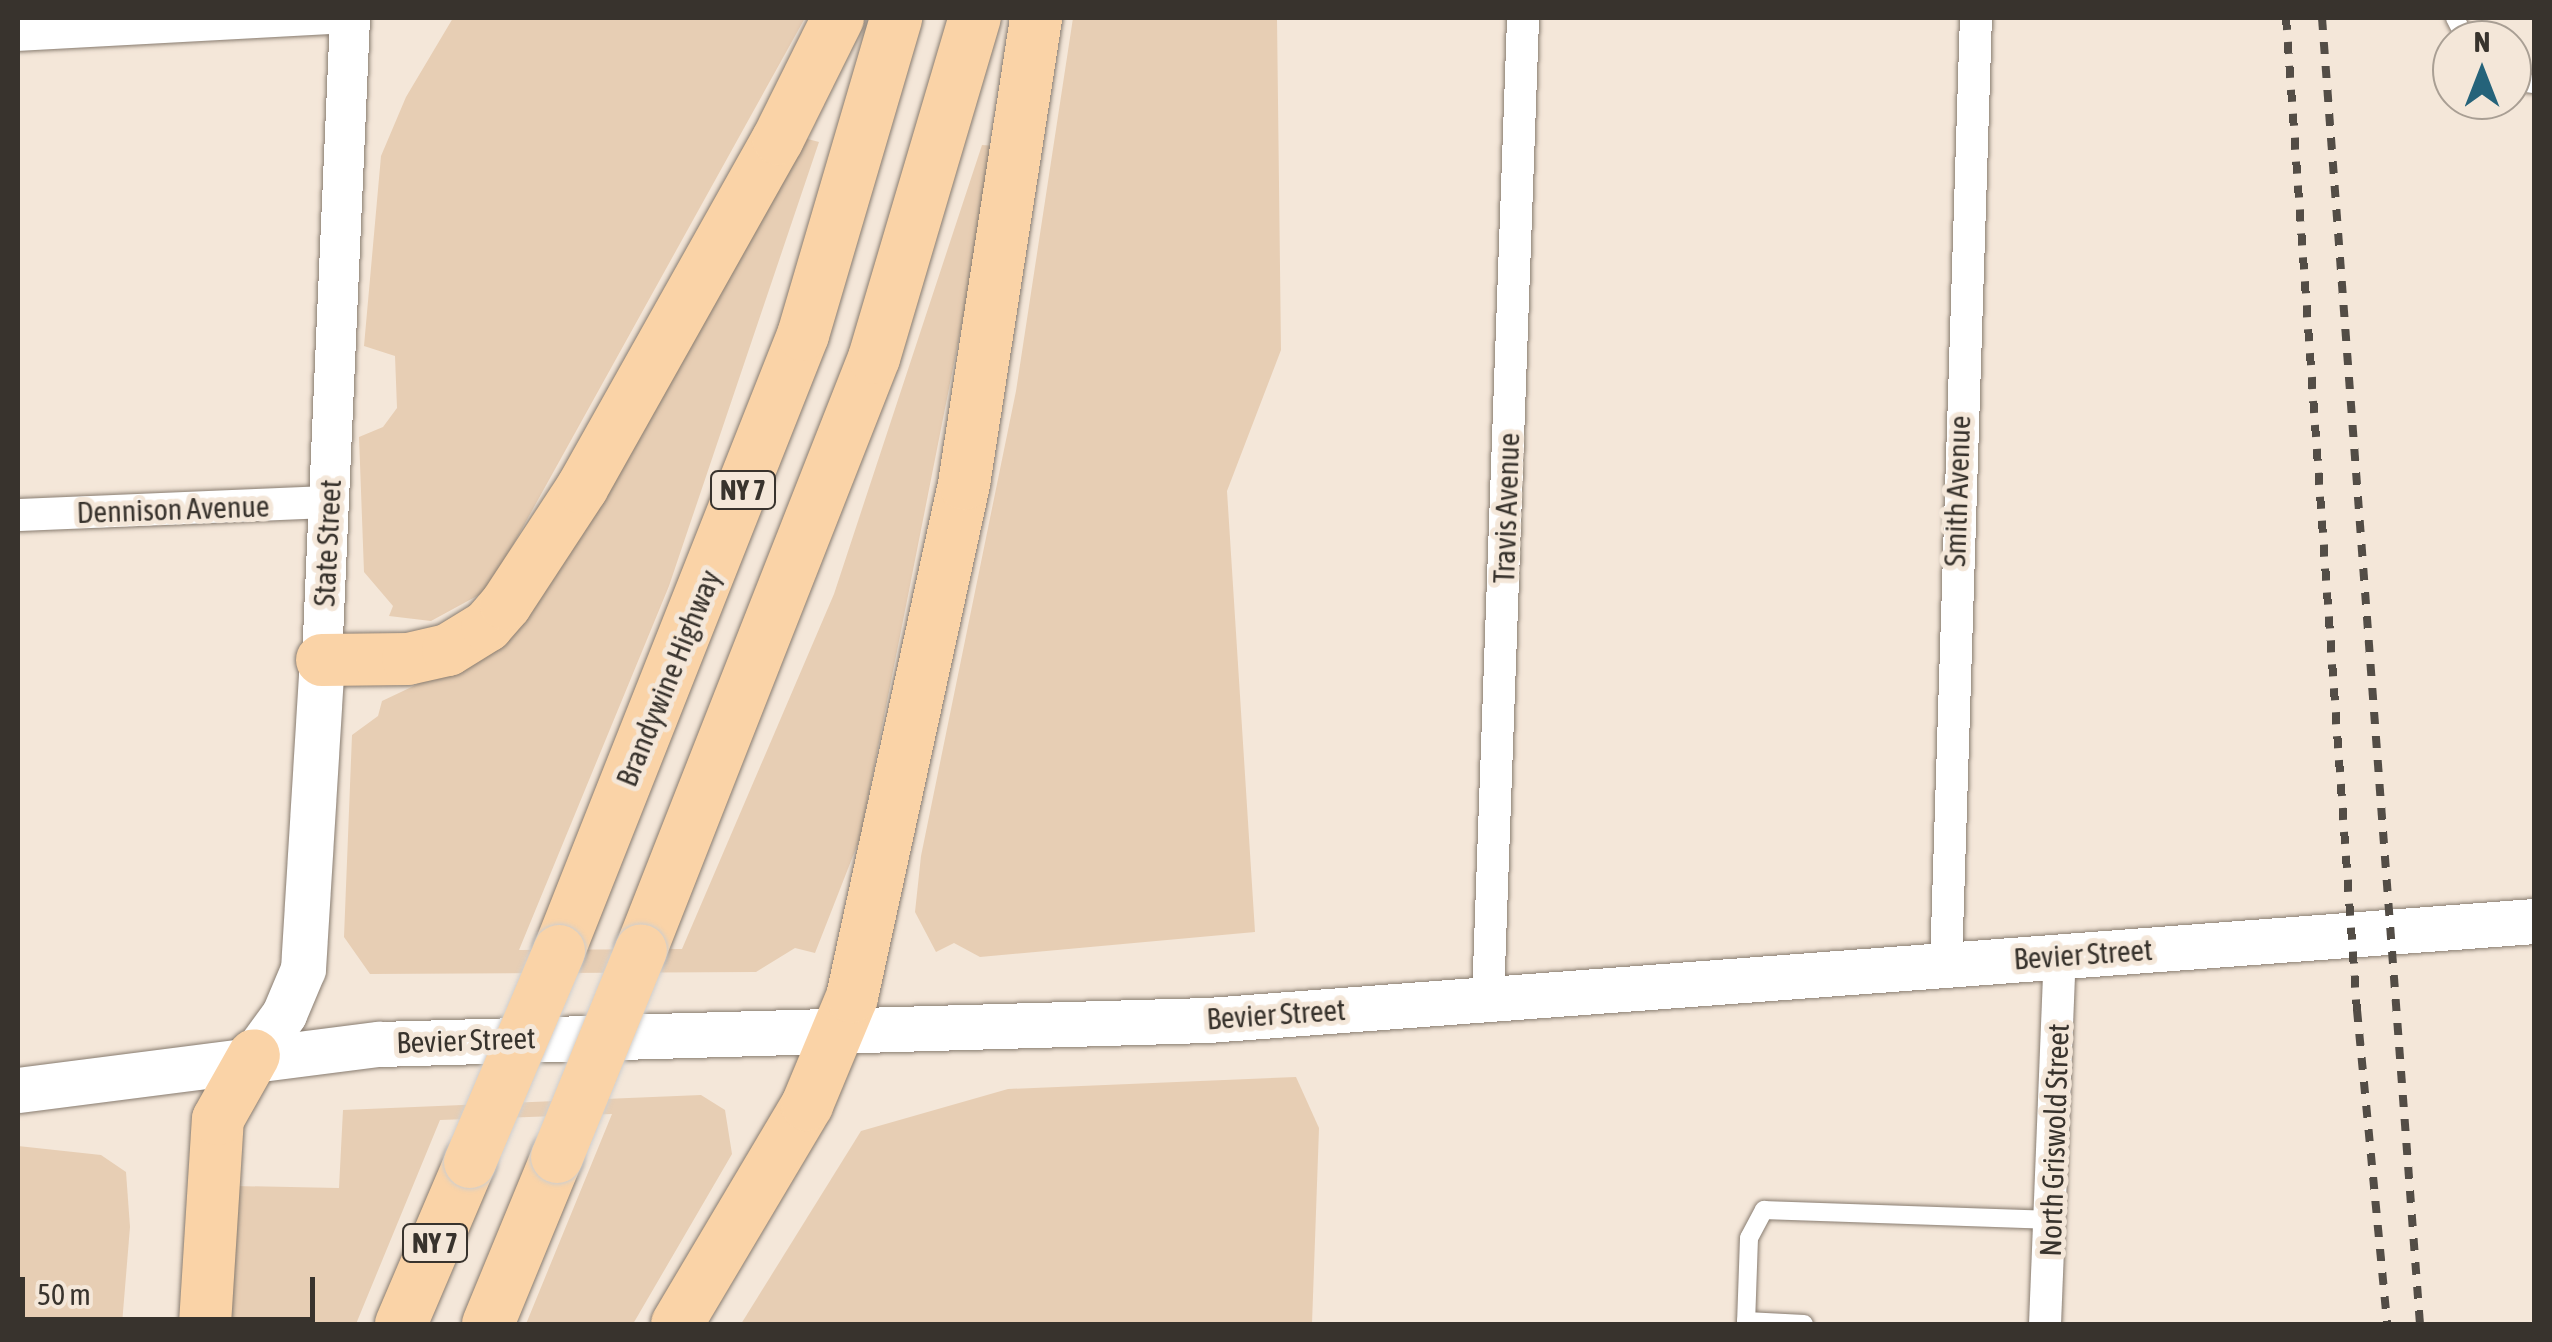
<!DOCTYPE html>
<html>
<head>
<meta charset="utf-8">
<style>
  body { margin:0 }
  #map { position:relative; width:2552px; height:1342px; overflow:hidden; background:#f4e7d9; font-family:"Asap Condensed",sans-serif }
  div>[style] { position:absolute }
  .green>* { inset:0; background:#e7ceb4 }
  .roads { filter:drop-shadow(0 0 2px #887c70) drop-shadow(0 0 2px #887c70) }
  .service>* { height:18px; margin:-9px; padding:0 9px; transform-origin:9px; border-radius:9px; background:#fff }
  .minor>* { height:32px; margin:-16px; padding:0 16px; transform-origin:16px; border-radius:16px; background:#fff }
  .tertiary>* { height:40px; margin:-20px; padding:0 20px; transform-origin:20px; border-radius:20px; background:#fff }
  .secondary>* { height:45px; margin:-22.5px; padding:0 22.5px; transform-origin:22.5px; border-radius:22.5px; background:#fff }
  .primary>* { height:52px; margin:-26px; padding:0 26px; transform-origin:26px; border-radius:26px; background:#fad3a7 }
  .rail>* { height:8px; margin-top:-4px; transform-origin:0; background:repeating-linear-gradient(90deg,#534d46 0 12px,transparent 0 24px) }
  .bridges { filter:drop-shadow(0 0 2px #cfcecd) drop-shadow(0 0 2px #cfcecd) }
  .primary-bridge>* { height:52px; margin:-26px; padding:0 26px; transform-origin:26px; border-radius:26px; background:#fad3a7 }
  span { translate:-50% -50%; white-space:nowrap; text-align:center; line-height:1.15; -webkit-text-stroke:10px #f4e7d9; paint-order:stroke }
  .shield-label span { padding:2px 8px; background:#f4e7d9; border:2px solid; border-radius:8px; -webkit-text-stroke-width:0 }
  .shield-label { font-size:28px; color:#38332d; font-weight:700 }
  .street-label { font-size:30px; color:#38332d }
  .frame { position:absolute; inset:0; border:20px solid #38332d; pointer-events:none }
  .north { position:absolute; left:2432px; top:20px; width:100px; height:100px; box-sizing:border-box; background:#f4e7d9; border:2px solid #a99f94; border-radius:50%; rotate:0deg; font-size:28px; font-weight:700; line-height:40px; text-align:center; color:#38332d }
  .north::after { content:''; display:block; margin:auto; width:35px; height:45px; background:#25637a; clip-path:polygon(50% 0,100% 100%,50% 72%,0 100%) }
  .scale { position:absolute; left:20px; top:1277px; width:295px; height:45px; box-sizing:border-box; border:5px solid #38332d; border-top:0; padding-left:12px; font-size:30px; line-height:35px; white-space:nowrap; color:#38332d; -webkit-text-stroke:8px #f4e7d9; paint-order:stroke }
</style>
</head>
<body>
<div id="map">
  <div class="green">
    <i style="clip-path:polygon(453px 18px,805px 18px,488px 590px,431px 621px,389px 616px,393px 606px,364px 572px,359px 437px,383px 427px,397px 408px,395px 356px,364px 346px,381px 156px,406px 97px)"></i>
    <i style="clip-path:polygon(1073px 18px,1277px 18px,1281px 350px,1227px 491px,1255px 932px,980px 957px,954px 943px,936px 952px,915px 912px,921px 856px,1016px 391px)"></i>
    <i style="clip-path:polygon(804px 138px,819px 142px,669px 586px,519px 950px,682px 949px,834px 594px,982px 145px,997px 146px,860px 838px,815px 953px,795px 948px,756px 972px,370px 974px,344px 937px,352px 735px,378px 716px,382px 701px,477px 656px)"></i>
    <i style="clip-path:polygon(1296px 1077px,1319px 1128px,1312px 1324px,741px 1324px,861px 1131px,1008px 1089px)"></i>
    <i style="clip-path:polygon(701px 1095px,725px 1110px,732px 1154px,633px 1324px,526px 1324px,612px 1114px,440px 1120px,356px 1324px,228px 1324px,235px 1186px,339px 1188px,343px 1110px)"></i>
    <i style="clip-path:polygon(18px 1146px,101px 1155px,126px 1172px,130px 1227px,122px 1324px,18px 1324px)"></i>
  </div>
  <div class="roads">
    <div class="service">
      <i style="left:2455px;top:18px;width:25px;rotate:63deg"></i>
      <i style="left:2512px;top:81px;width:22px;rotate:8deg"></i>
      <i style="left:1746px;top:1321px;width:58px;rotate:3deg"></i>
      <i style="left:1746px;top:1324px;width:86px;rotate:-88deg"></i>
      <i style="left:1749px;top:1238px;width:32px;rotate:-62deg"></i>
      <i style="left:1764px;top:1210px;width:288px;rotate:2deg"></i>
    </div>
    <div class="minor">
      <i style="left:18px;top:35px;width:310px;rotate:-3.1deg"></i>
      <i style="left:18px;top:515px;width:311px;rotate:-2.4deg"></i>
      <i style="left:1946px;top:965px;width:947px;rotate:-88.19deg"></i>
      <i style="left:1488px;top:998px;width:981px;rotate:-87.95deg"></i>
      <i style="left:2045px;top:1324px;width:369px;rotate:-87.7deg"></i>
    </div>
    <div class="tertiary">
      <i style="left:322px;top:660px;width:643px;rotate:-87.5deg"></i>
    </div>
    <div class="secondary">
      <i style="left:254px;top:1055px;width:51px;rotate:-53.8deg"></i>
      <i style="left:284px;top:1014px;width:49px;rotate:-67.1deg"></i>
      <i style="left:303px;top:969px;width:310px;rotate:-86.5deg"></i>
      <i style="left:18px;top:1090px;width:364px;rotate:-7.3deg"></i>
      <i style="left:379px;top:1044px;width:829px;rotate:-1.66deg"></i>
      <i style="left:1208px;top:1020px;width:1330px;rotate:-4.27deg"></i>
    </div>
    <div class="primary">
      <i style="left:322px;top:660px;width:86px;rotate:-0.7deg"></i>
      <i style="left:408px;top:659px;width:41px;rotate:-12.7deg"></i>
      <i style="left:448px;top:650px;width:46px;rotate:-31.6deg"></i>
      <i style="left:487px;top:626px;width:29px;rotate:-49deg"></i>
      <i style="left:506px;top:604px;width:139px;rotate:-56.8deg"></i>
      <i style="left:582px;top:488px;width:400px;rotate:-60.7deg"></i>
      <i style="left:778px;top:139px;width:135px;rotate:-63.6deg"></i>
      <i style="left:641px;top:950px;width:636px;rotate:-68.52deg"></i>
      <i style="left:874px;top:358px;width:355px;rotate:-73.5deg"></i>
      <i style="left:559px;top:951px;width:663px;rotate:-68.39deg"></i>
      <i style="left:803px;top:335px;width:330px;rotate:-73.6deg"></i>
      <i style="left:205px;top:1324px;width:205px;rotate:-86.4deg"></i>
      <i style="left:218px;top:1119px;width:73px;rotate:-60.6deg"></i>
      <i style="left:401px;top:1324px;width:176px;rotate:-66.9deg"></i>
      <i style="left:488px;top:1324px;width:181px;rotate:-67.6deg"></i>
      <i style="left:677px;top:1324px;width:255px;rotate:-59.3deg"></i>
      <i style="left:807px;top:1105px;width:117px;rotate:-67.4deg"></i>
      <i style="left:852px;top:997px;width:525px;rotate:-77.68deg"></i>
      <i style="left:964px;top:484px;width:472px;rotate:-81.2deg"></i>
    </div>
  </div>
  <div class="rail">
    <i style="left:2286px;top:18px;width:995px;rotate:85.91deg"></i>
    <i style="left:2357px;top:1010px;width:315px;rotate:84.5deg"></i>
    <i style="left:2322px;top:18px;width:1310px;rotate:85.71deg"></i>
  </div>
  <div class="bridges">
    <div class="primary-bridge">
      <i style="left:557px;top:1157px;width:223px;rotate:-67.9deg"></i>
      <i style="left:470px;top:1162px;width:229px;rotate:-67.1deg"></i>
    </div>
  </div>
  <div class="shield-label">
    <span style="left:743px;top:490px">NY 7</span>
    <span style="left:435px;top:1243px">NY 7</span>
  </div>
  <div class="street-label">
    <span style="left:1957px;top:491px;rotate:-88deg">Smith Avenue</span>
    <span style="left:1506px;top:508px;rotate:-88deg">Travis Avenue</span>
    <span style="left:173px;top:509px;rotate:-2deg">Dennison Avenue</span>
    <span style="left:327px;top:543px;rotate:-87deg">State Street</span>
    <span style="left:668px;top:678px;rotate:-68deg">Brandywine Highway</span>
    <span style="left:2083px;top:954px;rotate:-4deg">Bevier Street</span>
    <span style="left:1276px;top:1014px;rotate:-4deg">Bevier Street</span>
    <span style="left:466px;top:1040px;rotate:-2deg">Bevier Street</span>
    <span style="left:2054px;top:1140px;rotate:-88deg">North Griswold Street</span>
  </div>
  <div class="frame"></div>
  <div class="north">N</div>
  <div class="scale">50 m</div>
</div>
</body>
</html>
